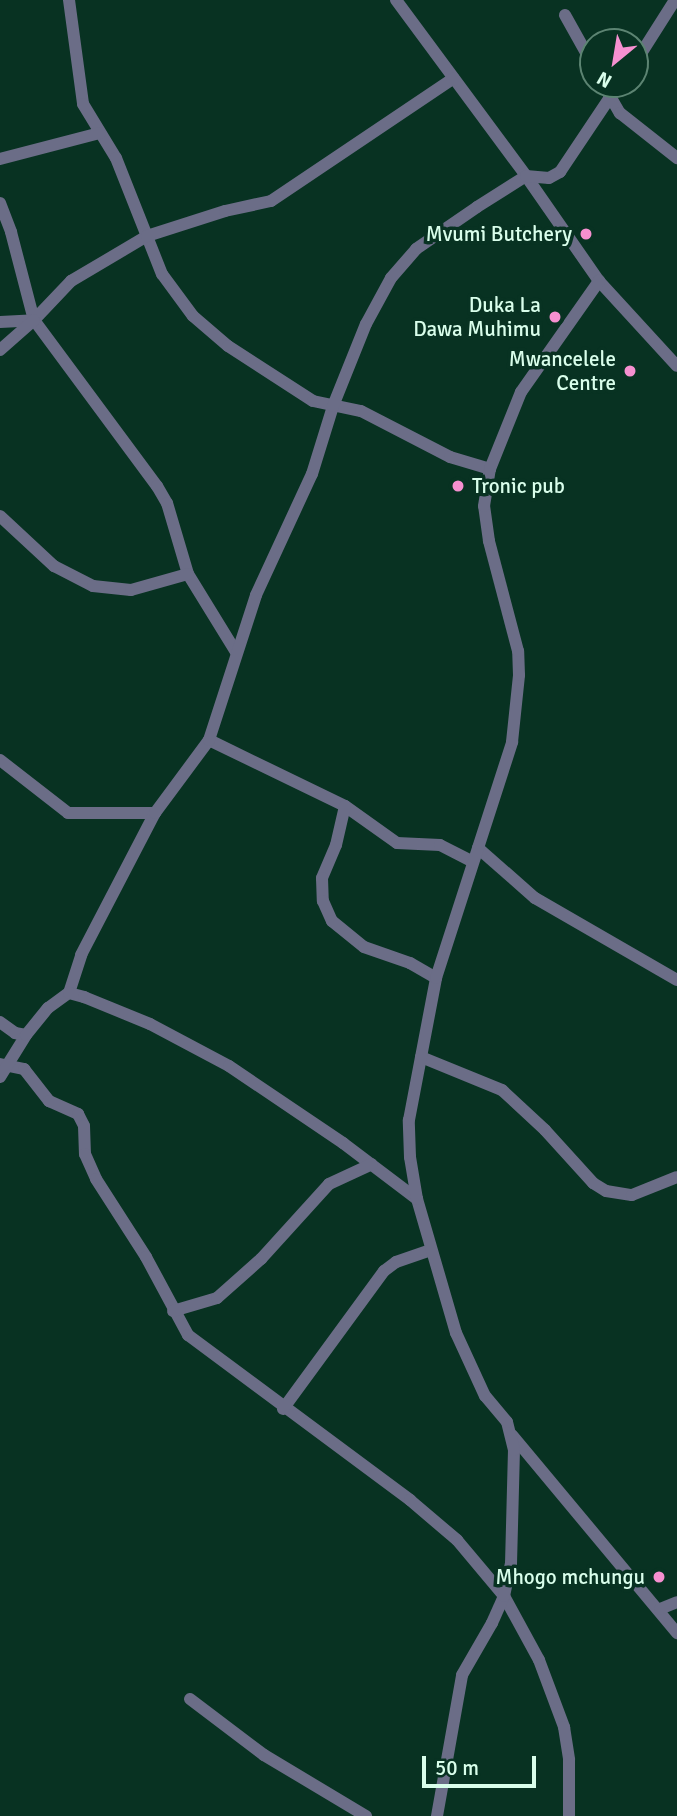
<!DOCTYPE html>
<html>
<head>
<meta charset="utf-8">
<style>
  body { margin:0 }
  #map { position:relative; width:677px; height:1816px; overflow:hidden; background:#083222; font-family:Signika,sans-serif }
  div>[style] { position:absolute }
  .minor>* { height:12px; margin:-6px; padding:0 6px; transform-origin:6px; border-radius:6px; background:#6b6d87 }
  .dots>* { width:19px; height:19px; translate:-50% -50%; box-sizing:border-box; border:4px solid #083222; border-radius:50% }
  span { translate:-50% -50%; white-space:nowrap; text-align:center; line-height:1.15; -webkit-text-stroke:7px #083222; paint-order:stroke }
  .poi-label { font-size:21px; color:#d9feeb }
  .right { translate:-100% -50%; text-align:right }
  .left { translate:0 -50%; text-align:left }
  .north { position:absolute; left:579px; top:28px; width:70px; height:70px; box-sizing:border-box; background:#083222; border:2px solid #5c8472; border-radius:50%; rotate:210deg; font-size:19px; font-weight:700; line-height:28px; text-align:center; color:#d9feeb }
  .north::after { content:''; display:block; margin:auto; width:24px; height:32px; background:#f690d0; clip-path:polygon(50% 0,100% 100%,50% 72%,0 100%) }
  .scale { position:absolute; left:422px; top:1756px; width:114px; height:32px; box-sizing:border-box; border:4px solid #d9feeb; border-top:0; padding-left:9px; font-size:21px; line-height:24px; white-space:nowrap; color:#d9feeb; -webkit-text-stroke:5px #083222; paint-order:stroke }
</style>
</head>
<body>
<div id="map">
  <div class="minor">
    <i style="left:69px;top:0;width:105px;rotate:82.3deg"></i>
    <i style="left:83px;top:104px;width:63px;rotate:58.6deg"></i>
    <i style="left:116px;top:158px;width:125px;rotate:68.4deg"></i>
    <i style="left:162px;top:274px;width:52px;rotate:53.6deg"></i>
    <i style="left:193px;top:316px;width:46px;rotate:40.6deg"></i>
    <i style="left:228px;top:346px;width:101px;rotate:32.9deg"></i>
    <i style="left:313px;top:401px;width:49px;rotate:11.8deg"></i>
    <i style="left:361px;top:411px;width:100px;rotate:27.3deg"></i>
    <i style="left:450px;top:457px;width:42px;rotate:16.7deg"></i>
    <i style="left:396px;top:0;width:219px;rotate:53.5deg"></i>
    <i style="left:526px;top:176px;width:128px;rotate:55.2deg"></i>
    <i style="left:599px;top:281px;width:115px;rotate:47.5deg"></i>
    <i style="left:565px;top:15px;width:57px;rotate:60.8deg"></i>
    <i style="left:635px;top:63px;width:75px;rotate:-57.6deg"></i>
    <i style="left:603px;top:84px;width:34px;rotate:60deg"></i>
    <i style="left:620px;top:113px;width:73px;rotate:38.3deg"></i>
    <i style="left:0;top:159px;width:103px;rotate:-14.6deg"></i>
    <i style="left:0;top:203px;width:31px;rotate:69deg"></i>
    <i style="left:11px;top:232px;width:91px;rotate:75.4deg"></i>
    <i style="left:34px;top:320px;width:207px;rotate:53.5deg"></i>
    <i style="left:157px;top:486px;width:20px;rotate:60deg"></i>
    <i style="left:167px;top:503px;width:74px;rotate:73.5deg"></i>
    <i style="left:188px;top:574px;width:92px;rotate:58.4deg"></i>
    <i style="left:0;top:322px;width:34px;rotate:-3deg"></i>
    <i style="left:34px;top:320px;width:54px;rotate:-46.5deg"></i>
    <i style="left:71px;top:281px;width:88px;rotate:-30.6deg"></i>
    <i style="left:147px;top:236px;width:82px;rotate:-17.8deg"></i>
    <i style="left:225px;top:211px;width:47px;rotate:-12.3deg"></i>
    <i style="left:271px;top:201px;width:220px;rotate:-33.9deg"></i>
    <i style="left:0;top:350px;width:45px;rotate:-41.4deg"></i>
    <i style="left:0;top:516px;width:74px;rotate:42.8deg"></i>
    <i style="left:54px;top:566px;width:44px;rotate:27.1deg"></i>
    <i style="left:93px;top:586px;width:38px;rotate:6deg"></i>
    <i style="left:131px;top:590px;width:59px;rotate:-15.7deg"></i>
    <i style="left:209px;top:740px;width:151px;rotate:25.9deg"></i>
    <i style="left:345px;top:806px;width:64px;rotate:35.4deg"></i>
    <i style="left:397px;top:843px;width:43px;rotate:2.7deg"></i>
    <i style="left:440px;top:845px;width:36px;rotate:27deg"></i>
    <i style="left:0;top:760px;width:86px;rotate:37.9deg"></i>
    <i style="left:68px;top:813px;width:87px"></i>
    <i style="left:345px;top:806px;width:40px;rotate:103deg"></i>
    <i style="left:336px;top:845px;width:36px;rotate:113deg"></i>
    <i style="left:322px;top:878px;width:23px;rotate:88deg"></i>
    <i style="left:323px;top:901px;width:22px;rotate:66deg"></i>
    <i style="left:332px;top:921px;width:41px;rotate:39.1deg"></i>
    <i style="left:364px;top:947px;width:49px;rotate:19.2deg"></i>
    <i style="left:410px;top:963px;width:30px;rotate:30deg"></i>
    <i style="left:478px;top:848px;width:76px;rotate:41.3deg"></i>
    <i style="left:535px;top:898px;width:164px;rotate:30deg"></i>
    <i style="left:69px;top:993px;width:40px;rotate:-72deg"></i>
    <i style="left:81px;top:955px;width:160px;rotate:-62.5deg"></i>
    <i style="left:155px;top:813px;width:91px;rotate:-53.5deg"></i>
    <i style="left:209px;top:740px;width:152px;rotate:-72deg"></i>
    <i style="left:256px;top:595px;width:133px;rotate:-65.2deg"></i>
    <i style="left:312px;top:474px;width:71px;rotate:-72.8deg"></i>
    <i style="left:333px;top:406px;width:88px;rotate:-68.1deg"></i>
    <i style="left:366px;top:324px;width:52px;rotate:-61.5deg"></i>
    <i style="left:391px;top:278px;width:38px;rotate:-49deg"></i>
    <i style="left:416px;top:249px;width:74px;rotate:-34.5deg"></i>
    <i style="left:477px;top:207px;width:58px;rotate:-32.3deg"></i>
    <i style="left:526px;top:176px;width:23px;rotate:5deg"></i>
    <i style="left:549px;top:178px;width:13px;rotate:-29deg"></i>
    <i style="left:560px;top:172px;width:106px;rotate:-56.2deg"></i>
    <i style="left:0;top:1022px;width:19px;rotate:36deg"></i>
    <i style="left:15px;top:1033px;width:11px;rotate:10deg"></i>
    <i style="left:421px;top:1057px;width:87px;rotate:22.2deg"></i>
    <i style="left:502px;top:1090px;width:59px;rotate:42.9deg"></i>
    <i style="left:545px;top:1130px;width:72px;rotate:47.8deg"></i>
    <i style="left:593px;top:1183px;width:15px;rotate:32deg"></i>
    <i style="left:606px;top:1191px;width:26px;rotate:9deg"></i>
    <i style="left:632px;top:1195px;width:48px;rotate:-21.8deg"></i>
    <i style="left:0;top:1064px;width:25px;rotate:12deg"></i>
    <i style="left:24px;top:1069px;width:41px;rotate:52deg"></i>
    <i style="left:49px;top:1101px;width:32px;rotate:24deg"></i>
    <i style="left:78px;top:1114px;width:13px;rotate:63deg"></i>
    <i style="left:84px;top:1126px;width:28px;rotate:88deg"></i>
    <i style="left:85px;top:1154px;width:27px;rotate:66deg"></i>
    <i style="left:96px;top:1179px;width:93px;rotate:57.3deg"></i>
    <i style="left:146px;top:1257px;width:89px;rotate:61.7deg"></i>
    <i style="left:188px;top:1335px;width:277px;rotate:36.6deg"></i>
    <i style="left:410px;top:1500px;width:62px;rotate:40.4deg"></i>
    <i style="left:457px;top:1540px;width:73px;rotate:50deg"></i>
    <i style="left:504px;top:1596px;width:73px;rotate:61.3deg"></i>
    <i style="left:539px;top:1660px;width:72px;rotate:69.5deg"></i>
    <i style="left:564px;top:1727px;width:33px;rotate:81deg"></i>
    <i style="left:569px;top:1760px;width:56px;rotate:90deg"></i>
    <i style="left:0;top:1077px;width:49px;rotate:-58.2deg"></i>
    <i style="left:26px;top:1035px;width:35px;rotate:-51deg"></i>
    <i style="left:48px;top:1008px;width:26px;rotate:-36deg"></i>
    <i style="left:69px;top:993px;width:16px;rotate:15deg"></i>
    <i style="left:84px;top:997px;width:71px;rotate:22.2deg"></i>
    <i style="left:150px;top:1024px;width:89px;rotate:28deg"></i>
    <i style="left:229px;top:1066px;width:138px;rotate:34deg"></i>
    <i style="left:343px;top:1143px;width:93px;rotate:37.1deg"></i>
    <i style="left:173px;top:1311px;width:46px;rotate:-16.5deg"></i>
    <i style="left:217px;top:1298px;width:59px;rotate:-41.6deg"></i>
    <i style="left:261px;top:1259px;width:101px;rotate:-47.8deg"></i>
    <i style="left:329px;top:1184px;width:47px;rotate:-24.9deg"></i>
    <i style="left:283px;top:1409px;width:171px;rotate:-53.8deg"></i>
    <i style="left:384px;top:1271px;width:15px;rotate:-37deg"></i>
    <i style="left:396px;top:1262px;width:36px;rotate:-19deg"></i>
    <i style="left:512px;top:1435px;width:258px;rotate:50.2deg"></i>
    <i style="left:660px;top:1609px;width:18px;rotate:-22deg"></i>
    <i style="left:190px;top:1699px;width:93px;rotate:37.1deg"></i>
    <i style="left:264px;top:1755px;width:119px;rotate:30.9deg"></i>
    <i style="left:437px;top:1816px;width:143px;rotate:-79.9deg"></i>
    <i style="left:462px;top:1675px;width:60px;rotate:-60deg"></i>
    <i style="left:492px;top:1623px;width:30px;rotate:-66deg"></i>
    <i style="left:504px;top:1596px;width:33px;rotate:-78deg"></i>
    <i style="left:511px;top:1564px;width:114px;rotate:-88.5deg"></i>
    <i style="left:514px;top:1450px;width:29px;rotate:-104deg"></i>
    <i style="left:507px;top:1422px;width:34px;rotate:-130deg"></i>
    <i style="left:485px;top:1396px;width:69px;rotate:-114.7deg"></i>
    <i style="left:456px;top:1333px;width:140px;rotate:-106.2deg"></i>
    <i style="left:417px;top:1199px;width:43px;rotate:-99.5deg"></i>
    <i style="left:410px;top:1157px;width:37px;rotate:-92deg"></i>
    <i style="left:409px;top:1120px;width:145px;rotate:-79.2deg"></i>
    <i style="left:436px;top:978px;width:248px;rotate:-72.1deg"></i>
    <i style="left:512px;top:742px;width:67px;rotate:-84deg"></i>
    <i style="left:519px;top:675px;width:24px;rotate:-92deg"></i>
    <i style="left:518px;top:651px;width:114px;rotate:-104.8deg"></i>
    <i style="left:489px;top:541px;width:35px;rotate:-98deg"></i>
    <i style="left:484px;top:506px;width:37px;rotate:-81deg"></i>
    <i style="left:490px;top:469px;width:83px;rotate:-68.1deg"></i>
    <i style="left:521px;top:392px;width:136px;rotate:-54.9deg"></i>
  </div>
  <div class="dots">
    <i style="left:586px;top:234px;background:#f690d0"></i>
    <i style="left:555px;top:317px;background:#f690d0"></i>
    <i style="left:630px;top:371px;background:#f690d0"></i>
    <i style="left:458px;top:486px;background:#f690d0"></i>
    <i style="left:659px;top:1577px;background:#f690d0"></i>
  </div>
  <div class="poi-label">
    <span class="right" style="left:572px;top:234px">Mvumi Butchery</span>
    <span class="right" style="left:541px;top:317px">Duka La<br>Dawa Muhimu</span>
    <span class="right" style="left:616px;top:371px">Mwancelele<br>Centre</span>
    <span class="left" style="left:472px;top:486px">Tronic pub</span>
    <span class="right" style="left:645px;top:1577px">Mhogo mchungu</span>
  </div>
  <div class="north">N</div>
  <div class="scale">50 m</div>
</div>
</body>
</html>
